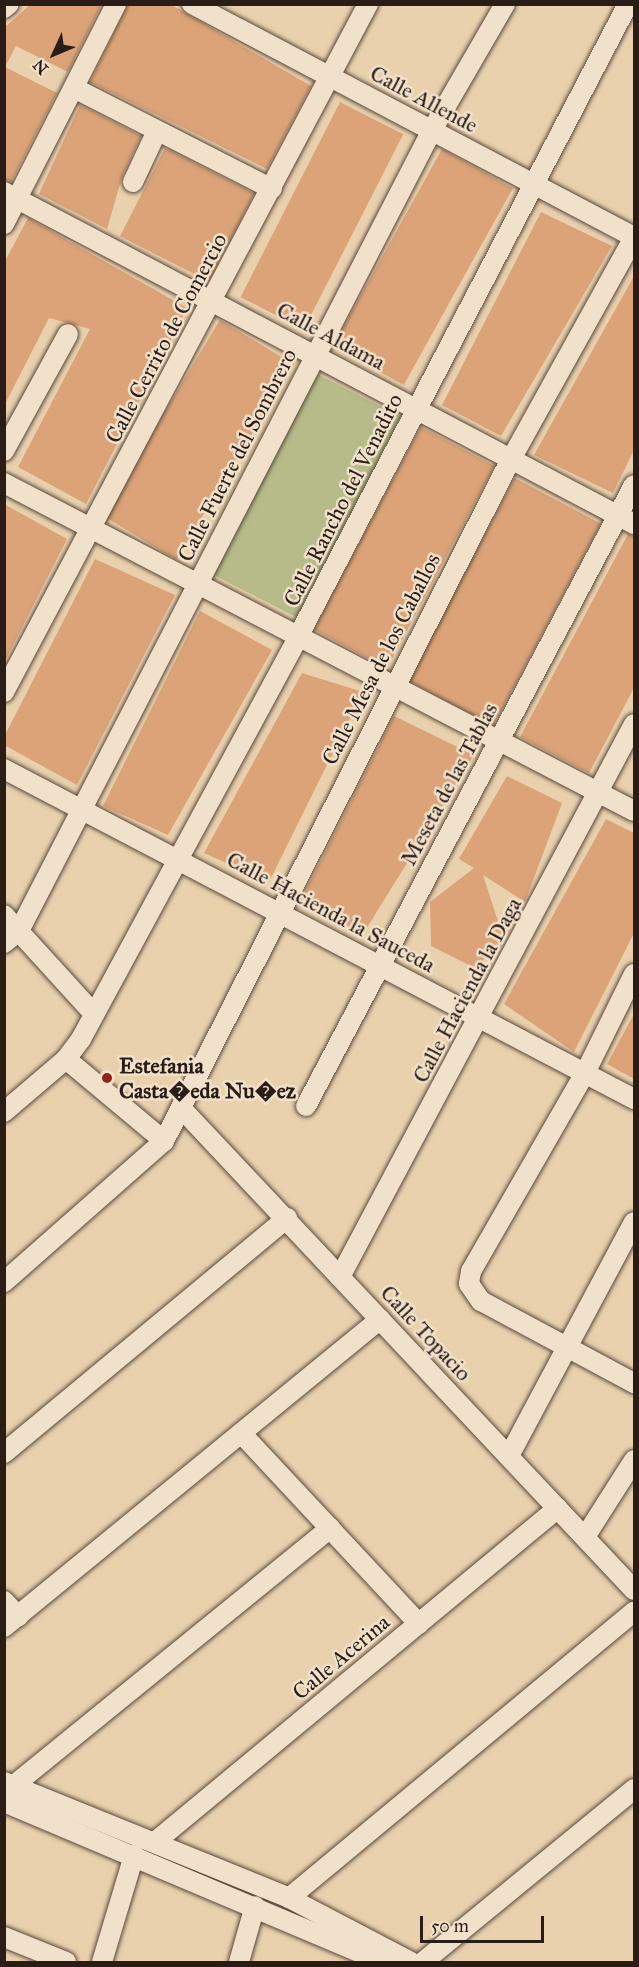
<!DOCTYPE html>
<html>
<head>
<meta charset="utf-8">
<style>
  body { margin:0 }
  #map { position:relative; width:639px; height:1967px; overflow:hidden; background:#e9d1ae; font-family:"IM FELL Great Primer",serif }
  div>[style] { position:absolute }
  .green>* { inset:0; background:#b7bb8a; transform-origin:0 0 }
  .building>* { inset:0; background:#dca378; transform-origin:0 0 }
  .roads { filter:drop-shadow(0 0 2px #5a493d) drop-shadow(0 0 2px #5a493d) }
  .street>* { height:20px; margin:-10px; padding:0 10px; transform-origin:10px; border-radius:10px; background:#f1e1ca }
  .dots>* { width:16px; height:16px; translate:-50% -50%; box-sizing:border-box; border:3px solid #f1e1ca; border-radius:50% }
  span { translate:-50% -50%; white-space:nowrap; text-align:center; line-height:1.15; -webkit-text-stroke:5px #f1e1ca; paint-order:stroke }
  .street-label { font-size:22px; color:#2a1c17 }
  .poi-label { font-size:22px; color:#2a1c17; font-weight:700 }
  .left { translate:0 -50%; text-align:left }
  .frame { position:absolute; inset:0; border:6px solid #2a1c17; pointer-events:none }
  .north { position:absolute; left:24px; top:24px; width:60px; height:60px; -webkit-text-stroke:4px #f1e1ca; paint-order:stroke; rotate:226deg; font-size:16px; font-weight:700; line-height:24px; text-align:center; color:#2a1c17 }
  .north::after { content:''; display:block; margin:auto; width:21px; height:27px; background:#2a1c17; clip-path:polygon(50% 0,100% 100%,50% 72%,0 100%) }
  .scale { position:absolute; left:420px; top:1916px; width:124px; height:27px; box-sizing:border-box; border:3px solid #2a1c17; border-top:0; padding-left:8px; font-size:18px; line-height:21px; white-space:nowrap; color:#2a1c17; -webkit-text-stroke:4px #f1e1ca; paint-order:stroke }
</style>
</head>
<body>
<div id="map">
  <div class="green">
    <i style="left:311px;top:371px;width:101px;height:226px;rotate:27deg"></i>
  </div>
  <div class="building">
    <i style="clip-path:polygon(31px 4px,102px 4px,68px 72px,16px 46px,5px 67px,57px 93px,11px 182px,4px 180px,4px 28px)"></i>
    <i style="clip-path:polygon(128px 4px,170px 4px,311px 86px,267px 169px,90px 82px)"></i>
    <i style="left:340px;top:102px;width:71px;height:219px;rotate:27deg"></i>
    <i style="clip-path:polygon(80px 105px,141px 136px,122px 177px,107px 229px,39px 194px)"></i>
    <i style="left:165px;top:148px;width:100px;height:99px;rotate:27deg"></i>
    <i style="left:442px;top:149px;width:81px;height:225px;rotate:29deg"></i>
    <i style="clip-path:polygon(541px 212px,612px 246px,501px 436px,442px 405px)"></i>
    <i style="clip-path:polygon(28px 218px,187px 308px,86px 504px,18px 467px,90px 329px,49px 318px,4px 406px,4px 263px)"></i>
    <i style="clip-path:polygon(634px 276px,634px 450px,613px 493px,534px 455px)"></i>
    <i style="left:220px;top:320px;width:86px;height:228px;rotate:31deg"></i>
    <i style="left:421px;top:427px;width:83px;height:229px;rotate:28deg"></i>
    <i style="left:515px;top:478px;width:97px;height:229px;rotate:28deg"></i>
    <i style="clip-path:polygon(4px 504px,67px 539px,4px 663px)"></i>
    <i style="clip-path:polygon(628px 534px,634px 536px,634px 688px,589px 773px,520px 737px)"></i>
    <i style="clip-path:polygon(95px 559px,175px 595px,77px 785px,4px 745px,4px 737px)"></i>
    <i style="clip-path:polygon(200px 611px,272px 650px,168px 835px,103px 806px)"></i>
    <i style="clip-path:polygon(302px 673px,363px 692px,269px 882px,204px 853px)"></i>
    <i style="clip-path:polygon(394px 716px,474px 755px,363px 934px,300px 902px)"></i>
    <i style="clip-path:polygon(507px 776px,562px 803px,525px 902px,483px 875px,504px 940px,475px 968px,431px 946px,430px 902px,474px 868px,459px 859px)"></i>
    <i style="clip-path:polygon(606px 819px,634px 833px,634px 933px,574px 1052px,504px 1004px)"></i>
    <i style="clip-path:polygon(634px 1014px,634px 1079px,607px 1064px)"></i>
  </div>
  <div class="roads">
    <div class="street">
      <i style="left:192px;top:4px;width:500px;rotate:27.8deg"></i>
      <i style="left:4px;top:8px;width:6px;rotate:-39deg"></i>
      <i style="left:74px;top:88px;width:222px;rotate:27deg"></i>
      <i style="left:133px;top:182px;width:56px;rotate:-64.8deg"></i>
      <i style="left:4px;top:192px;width:712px;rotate:27.79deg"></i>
      <i style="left:4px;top:224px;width:247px;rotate:-63deg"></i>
      <i style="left:4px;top:451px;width:133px;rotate:-61.3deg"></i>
      <i style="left:4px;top:483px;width:710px;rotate:27.5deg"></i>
      <i style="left:4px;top:692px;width:778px;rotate:-62.12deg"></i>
      <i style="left:4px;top:769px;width:711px;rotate:27.65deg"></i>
      <i style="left:4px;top:915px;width:134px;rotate:47.7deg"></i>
      <i style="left:4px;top:943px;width:19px;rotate:-39deg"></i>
      <i style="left:19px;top:931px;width:901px;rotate:-62.72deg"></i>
      <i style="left:432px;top:130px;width:146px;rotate:-59.9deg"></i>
      <i style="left:634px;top:974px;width:110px;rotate:116.3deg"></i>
      <i style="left:585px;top:1073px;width:228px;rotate:119.9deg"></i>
      <i style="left:471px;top:1271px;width:13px;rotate:99deg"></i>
      <i style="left:469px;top:1284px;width:21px;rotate:55deg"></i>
      <i style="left:481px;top:1301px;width:174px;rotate:28.2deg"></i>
      <i style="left:66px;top:1059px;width:128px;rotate:39.9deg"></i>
      <i style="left:306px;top:1106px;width:702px;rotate:-62.16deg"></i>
      <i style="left:182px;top:1109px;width:660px;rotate:46.78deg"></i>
      <i style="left:4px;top:1112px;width:82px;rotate:-40.5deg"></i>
      <i style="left:66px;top:1059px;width:25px;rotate:-53deg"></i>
      <i style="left:81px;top:1039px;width:457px;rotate:-61.6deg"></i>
      <i style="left:298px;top:637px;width:714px;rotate:-62.47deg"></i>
      <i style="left:340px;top:1277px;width:626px;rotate:-62deg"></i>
      <i style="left:4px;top:1282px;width:213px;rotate:-41.4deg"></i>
      <i style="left:164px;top:1141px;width:763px;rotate:-63.03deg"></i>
      <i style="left:510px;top:461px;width:256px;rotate:-61deg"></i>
      <i style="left:241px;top:1433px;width:261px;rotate:47deg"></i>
      <i style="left:4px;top:1453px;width:368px;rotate:-39.7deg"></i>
      <i style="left:509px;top:1456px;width:265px;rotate:-61.9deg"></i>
      <i style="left:585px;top:1537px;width:91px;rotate:-57.5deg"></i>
      <i style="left:4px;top:1601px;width:21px;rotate:47deg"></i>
      <i style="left:4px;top:1627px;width:486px;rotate:-39.3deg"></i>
      <i style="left:4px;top:1782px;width:308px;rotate:22.1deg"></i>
      <i style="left:289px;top:1898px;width:138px;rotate:27.7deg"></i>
      <i style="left:13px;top:1786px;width:409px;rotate:-39.1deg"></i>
      <i style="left:4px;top:1802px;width:411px;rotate:22.9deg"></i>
      <i style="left:155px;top:1842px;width:523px;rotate:-39.65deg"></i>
      <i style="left:289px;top:1898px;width:448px;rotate:-39.7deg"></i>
      <i style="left:4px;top:1937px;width:67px;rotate:22deg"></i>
      <i style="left:102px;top:1962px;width:112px;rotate:-73.3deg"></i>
      <i style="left:239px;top:1962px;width:58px;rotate:-74.1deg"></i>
      <i style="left:423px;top:1962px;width:273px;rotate:-39.3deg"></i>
    </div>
  </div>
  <div class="dots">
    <i style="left:107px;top:1078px;background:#8f2418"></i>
  </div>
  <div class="street-label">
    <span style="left:424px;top:99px;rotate:28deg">Calle Allende</span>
    <span style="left:331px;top:336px;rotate:28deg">Calle Aldama</span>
    <span style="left:166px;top:338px;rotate:-62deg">Calle Cerrito de Comercio</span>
    <span style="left:237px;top:455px;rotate:-63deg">Calle Fuerte del Sombrero</span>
    <span style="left:343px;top:500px;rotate:-63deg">Calle Rancho del Venadito</span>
    <span style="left:381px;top:659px;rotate:-63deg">Calle Mesa de los Caballos</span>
    <span style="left:449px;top:784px;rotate:-62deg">Meseta de las Tablas</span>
    <span style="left:331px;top:912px;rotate:28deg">Calle Hacienda la Sauceda</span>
    <span style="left:467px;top:990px;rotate:-62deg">Calle Hacienda la Daga</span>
    <span style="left:426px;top:1333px;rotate:47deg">Calle Topacio</span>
    <span style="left:341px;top:1657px;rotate:-40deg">Calle Acerina</span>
  </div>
  <div class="poi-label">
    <span class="left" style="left:119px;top:1078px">Estefania<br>Casta�eda Nu�ez</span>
  </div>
  <div class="frame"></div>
  <div class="north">N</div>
  <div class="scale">50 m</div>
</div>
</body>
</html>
